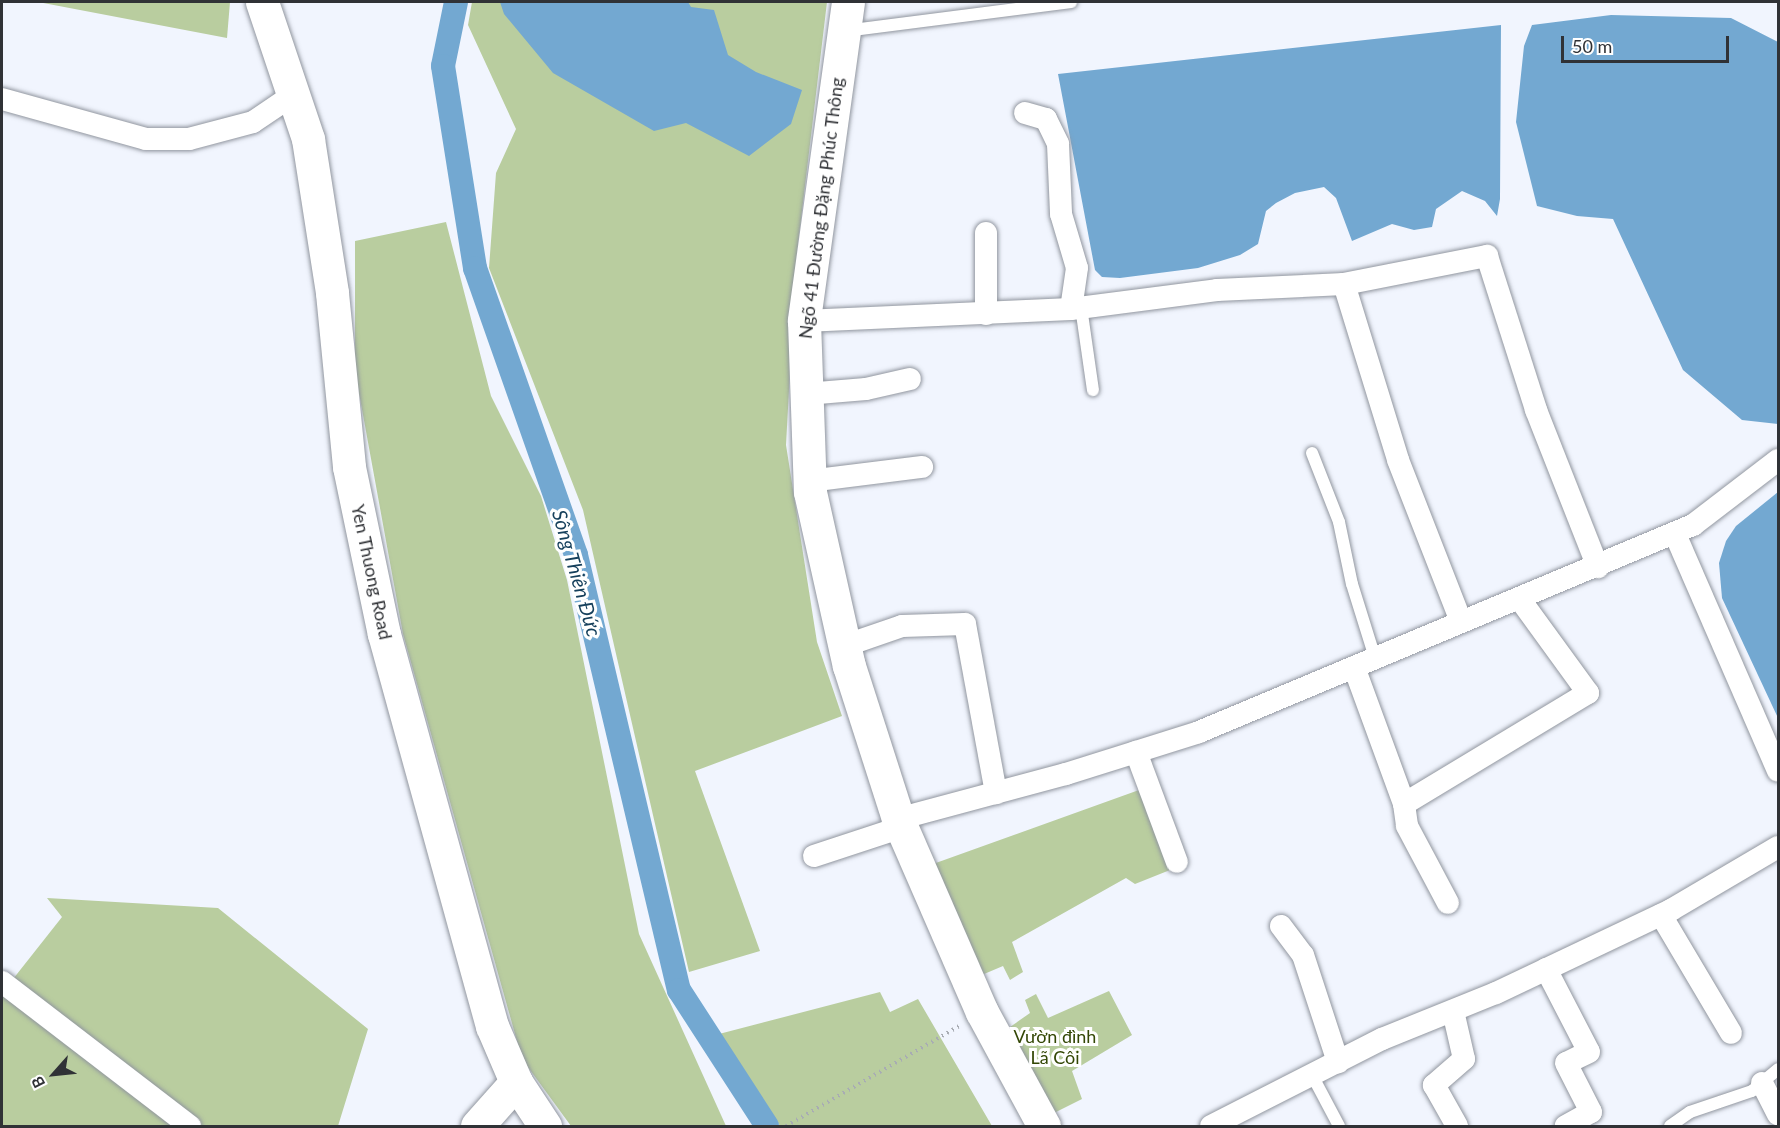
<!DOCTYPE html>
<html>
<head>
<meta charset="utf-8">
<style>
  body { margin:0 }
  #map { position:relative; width:1780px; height:1128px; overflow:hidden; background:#f1f5fe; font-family:Lato,sans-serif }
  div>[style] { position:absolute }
  .green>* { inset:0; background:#b9cd9f }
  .water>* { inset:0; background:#73a8d1 }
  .canal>* { height:24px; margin:-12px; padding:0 12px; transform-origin:12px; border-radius:12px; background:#73a8d1 }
  .path>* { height:4px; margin-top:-2px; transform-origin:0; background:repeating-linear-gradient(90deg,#a8acb3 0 1.5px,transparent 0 6px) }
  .roads { filter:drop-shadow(0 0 2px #91969f) drop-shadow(0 0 2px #91969f) }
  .lane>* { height:12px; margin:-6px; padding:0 6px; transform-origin:6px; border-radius:6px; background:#fff }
  .street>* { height:22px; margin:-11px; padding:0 11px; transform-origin:11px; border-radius:11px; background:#fff }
  .secondary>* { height:33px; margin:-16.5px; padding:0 16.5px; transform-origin:16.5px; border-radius:16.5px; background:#fff }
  span { translate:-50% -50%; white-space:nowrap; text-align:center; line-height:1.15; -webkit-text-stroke:6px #fff; paint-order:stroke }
  .street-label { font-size:18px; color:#303236 }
  .park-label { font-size:18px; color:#334705 }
  .water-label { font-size:20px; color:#16405c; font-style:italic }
  .frame { position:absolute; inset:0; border:3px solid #303236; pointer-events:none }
  .north { position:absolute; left:24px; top:1044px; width:60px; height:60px; -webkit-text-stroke:4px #fff; paint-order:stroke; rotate:243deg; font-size:16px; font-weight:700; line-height:24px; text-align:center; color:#303236 }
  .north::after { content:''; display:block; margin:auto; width:21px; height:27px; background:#303236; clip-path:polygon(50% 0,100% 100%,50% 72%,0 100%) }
  .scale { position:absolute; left:1561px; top:36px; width:168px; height:27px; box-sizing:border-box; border:3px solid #303236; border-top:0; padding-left:8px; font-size:18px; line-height:21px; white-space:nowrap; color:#303236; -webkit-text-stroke:4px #fff; paint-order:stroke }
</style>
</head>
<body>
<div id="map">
  <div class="green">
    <i style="clip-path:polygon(38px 2px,230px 2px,227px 38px)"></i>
    <i style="clip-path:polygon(472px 2px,827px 2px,796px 261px,786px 445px,817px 642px,842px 716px,695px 771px,760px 951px,689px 972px,583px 510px,489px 268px,496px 173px,516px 129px,468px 25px)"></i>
    <i style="clip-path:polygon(446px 222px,491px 396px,541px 496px,567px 580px,639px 934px,726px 1126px,571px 1126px,522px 1059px,403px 634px,355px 371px,355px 241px)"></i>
    <i style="clip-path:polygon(1139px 790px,1170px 870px,1135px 884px,1126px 878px,1012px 942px,1023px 972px,1010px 980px,1003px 966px,977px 977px,933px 864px)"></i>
    <i style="clip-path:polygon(47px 898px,218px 908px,368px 1029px,338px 1126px,2px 1126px,2px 993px,62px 917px)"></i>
    <i style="clip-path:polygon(1109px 991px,1132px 1035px,1072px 1071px,1082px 1099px,1054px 1113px,1010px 1027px,1030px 1013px,1025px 1000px,1036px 994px,1048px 1018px)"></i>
    <i style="clip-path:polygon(880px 992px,890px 1012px,918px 999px,992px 1126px,780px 1126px,719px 1034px)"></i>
  </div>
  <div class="water">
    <i style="clip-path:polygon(500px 2px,688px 2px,691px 7px,714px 10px,728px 55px,756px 72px,802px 90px,791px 124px,749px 156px,686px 123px,654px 131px,553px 73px,504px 14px)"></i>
    <i style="clip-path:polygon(1611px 15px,1731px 18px,1778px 42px,1778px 424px,1742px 420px,1683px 370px,1613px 219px,1577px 216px,1537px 206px,1516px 122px,1524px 46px,1532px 25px)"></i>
    <i style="clip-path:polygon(1501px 25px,1500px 199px,1497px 216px,1485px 201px,1462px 191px,1436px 209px,1432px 227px,1414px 230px,1392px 224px,1352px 241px,1336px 198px,1324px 187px,1295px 193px,1276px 203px,1266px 211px,1258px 244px,1240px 255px,1198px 268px,1120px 278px,1102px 277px,1095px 270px,1058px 74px)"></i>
    <i style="clip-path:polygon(1778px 492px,1778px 718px,1722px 598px,1719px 563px,1726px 541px,1736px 526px)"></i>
  </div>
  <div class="canal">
    <i style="left:456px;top:2px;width:65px;rotate:101.5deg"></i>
    <i style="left:443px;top:66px;width:205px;rotate:81deg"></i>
    <i style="left:475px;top:268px;width:304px;rotate:70.6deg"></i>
    <i style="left:576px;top:555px;width:447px;rotate:76.7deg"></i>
    <i style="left:679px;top:990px;width:162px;rotate:57.1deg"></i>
  </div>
  <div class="path">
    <i style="left:786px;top:1126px;width:202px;rotate:-30deg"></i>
  </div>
  <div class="roads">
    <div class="lane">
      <i style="left:845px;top:31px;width:228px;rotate:-7.3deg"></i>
      <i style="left:1081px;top:307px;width:84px;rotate:81.8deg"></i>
      <i style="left:1312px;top:453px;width:74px;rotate:68.6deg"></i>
      <i style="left:1339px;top:522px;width:63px;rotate:78.2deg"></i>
      <i style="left:1352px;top:584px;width:77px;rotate:72.7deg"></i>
      <i style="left:1312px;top:1075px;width:58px;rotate:62.1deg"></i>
      <i style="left:1670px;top:1126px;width:24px;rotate:-35deg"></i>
      <i style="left:1690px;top:1112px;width:65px;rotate:-18.7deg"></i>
      <i style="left:1752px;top:1091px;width:34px;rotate:-40deg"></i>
    </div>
    <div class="street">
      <i style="left:2px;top:99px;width:149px;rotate:15.5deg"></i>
      <i style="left:146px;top:139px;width:43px"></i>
      <i style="left:189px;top:139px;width:66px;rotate:-14.9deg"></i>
      <i style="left:253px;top:122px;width:48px;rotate:-34deg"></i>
      <i style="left:1025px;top:113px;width:22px;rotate:16deg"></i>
      <i style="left:1046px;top:119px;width:28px;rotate:64deg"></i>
      <i style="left:1058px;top:144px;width:70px;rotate:87.5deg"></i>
      <i style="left:1061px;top:214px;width:56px;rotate:73.5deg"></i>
      <i style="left:1077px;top:268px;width:41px;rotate:98.3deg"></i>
      <i style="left:1344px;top:284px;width:184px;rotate:72.9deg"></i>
      <i style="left:1398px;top:460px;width:174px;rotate:68.7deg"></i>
      <i style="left:986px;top:314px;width:81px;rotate:-90deg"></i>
      <i style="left:804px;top:321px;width:267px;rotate:-2.6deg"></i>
      <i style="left:1071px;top:309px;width:147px;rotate:-7.4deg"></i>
      <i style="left:1217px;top:290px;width:127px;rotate:-2.7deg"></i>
      <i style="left:1344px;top:284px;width:146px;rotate:-11.1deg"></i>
      <i style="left:1487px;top:256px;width:162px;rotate:72.3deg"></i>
      <i style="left:1536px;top:410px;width:169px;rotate:68.5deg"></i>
      <i style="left:806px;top:394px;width:60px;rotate:-4.8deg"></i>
      <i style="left:866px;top:389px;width:45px;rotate:-12.8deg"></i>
      <i style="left:809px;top:481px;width:114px;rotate:-7.1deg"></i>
      <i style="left:1675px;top:534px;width:258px;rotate:66.5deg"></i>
      <i style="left:844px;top:646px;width:61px;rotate:-19deg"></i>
      <i style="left:902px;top:626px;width:63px;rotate:-1.8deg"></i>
      <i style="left:965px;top:624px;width:172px;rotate:79.6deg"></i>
      <i style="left:1354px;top:667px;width:146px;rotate:69.9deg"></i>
      <i style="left:1404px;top:804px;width:22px;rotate:82deg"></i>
      <i style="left:1407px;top:826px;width:87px;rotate:62deg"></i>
      <i style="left:1136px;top:752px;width:117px;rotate:69.6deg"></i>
      <i style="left:1404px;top:804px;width:215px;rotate:-31.1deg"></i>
      <i style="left:1588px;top:693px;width:117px;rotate:-126deg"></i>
      <i style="left:814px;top:856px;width:80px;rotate:-18.2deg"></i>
      <i style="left:890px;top:831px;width:14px;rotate:-56deg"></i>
      <i style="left:898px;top:819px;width:174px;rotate:-15deg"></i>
      <i style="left:1066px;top:774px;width:139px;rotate:-17.5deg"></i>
      <i style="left:1199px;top:732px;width:536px;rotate:-22.74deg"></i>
      <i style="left:1693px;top:525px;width:107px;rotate:-37.4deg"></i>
      <i style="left:1661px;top:915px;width:137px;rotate:59.3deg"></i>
      <i style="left:1281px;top:926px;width:36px;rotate:53deg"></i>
      <i style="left:1303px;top:955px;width:113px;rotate:71.9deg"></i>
      <i style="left:1546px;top:969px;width:93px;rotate:62.6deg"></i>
      <i style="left:1589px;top:1052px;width:25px;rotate:154deg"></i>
      <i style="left:1566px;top:1063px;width:55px;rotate:63deg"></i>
      <i style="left:1591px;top:1112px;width:29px;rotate:151deg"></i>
      <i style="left:2px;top:982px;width:237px;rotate:37.5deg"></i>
      <i style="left:1453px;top:1011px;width:49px;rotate:77.1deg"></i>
      <i style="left:1464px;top:1059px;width:40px;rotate:139deg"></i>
      <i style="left:1434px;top:1085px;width:47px;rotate:60.7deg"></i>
      <i style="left:1762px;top:1083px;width:35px;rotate:63deg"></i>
      <i style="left:1211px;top:1126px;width:192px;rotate:-27deg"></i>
      <i style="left:1382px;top:1039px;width:123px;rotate:-22deg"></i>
      <i style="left:1496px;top:993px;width:194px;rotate:-25.4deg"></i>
      <i style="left:1671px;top:910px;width:124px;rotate:-30.5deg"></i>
    </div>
    <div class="secondary">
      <i style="left:262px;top:2px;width:145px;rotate:71.4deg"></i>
      <i style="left:308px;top:139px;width:156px;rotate:81.1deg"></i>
      <i style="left:332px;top:293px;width:175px;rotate:84.4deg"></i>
      <i style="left:349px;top:467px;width:171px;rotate:78.2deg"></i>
      <i style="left:384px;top:634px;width:407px;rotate:74.6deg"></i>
      <i style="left:492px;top:1026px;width:61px;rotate:66.8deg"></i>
      <i style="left:516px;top:1082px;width:53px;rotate:56.6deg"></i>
      <i style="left:848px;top:2px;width:322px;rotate:97.9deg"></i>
      <i style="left:804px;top:321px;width:171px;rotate:88deg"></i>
      <i style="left:810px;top:492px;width:178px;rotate:77.4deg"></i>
      <i style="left:849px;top:666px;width:161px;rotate:72.2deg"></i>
      <i style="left:898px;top:819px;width:210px;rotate:66.5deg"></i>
      <i style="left:982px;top:1012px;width:130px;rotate:61.5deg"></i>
      <i style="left:477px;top:1126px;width:59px;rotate:-48.4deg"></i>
    </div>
  </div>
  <div class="street-label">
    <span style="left:821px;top:208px;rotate:-83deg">Ngõ 41 Đường Đặng Phúc Thông</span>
    <span style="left:372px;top:572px;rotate:78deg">Yen Thuong Road</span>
  </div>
  <div class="park-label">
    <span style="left:1055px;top:1047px">Vườn đình<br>Lã Côi</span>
  </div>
  <div class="water-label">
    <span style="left:577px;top:573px;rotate:74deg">Sông Thiên Đức</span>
  </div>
  <div class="frame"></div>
  <div class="north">B</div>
  <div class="scale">50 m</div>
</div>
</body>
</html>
